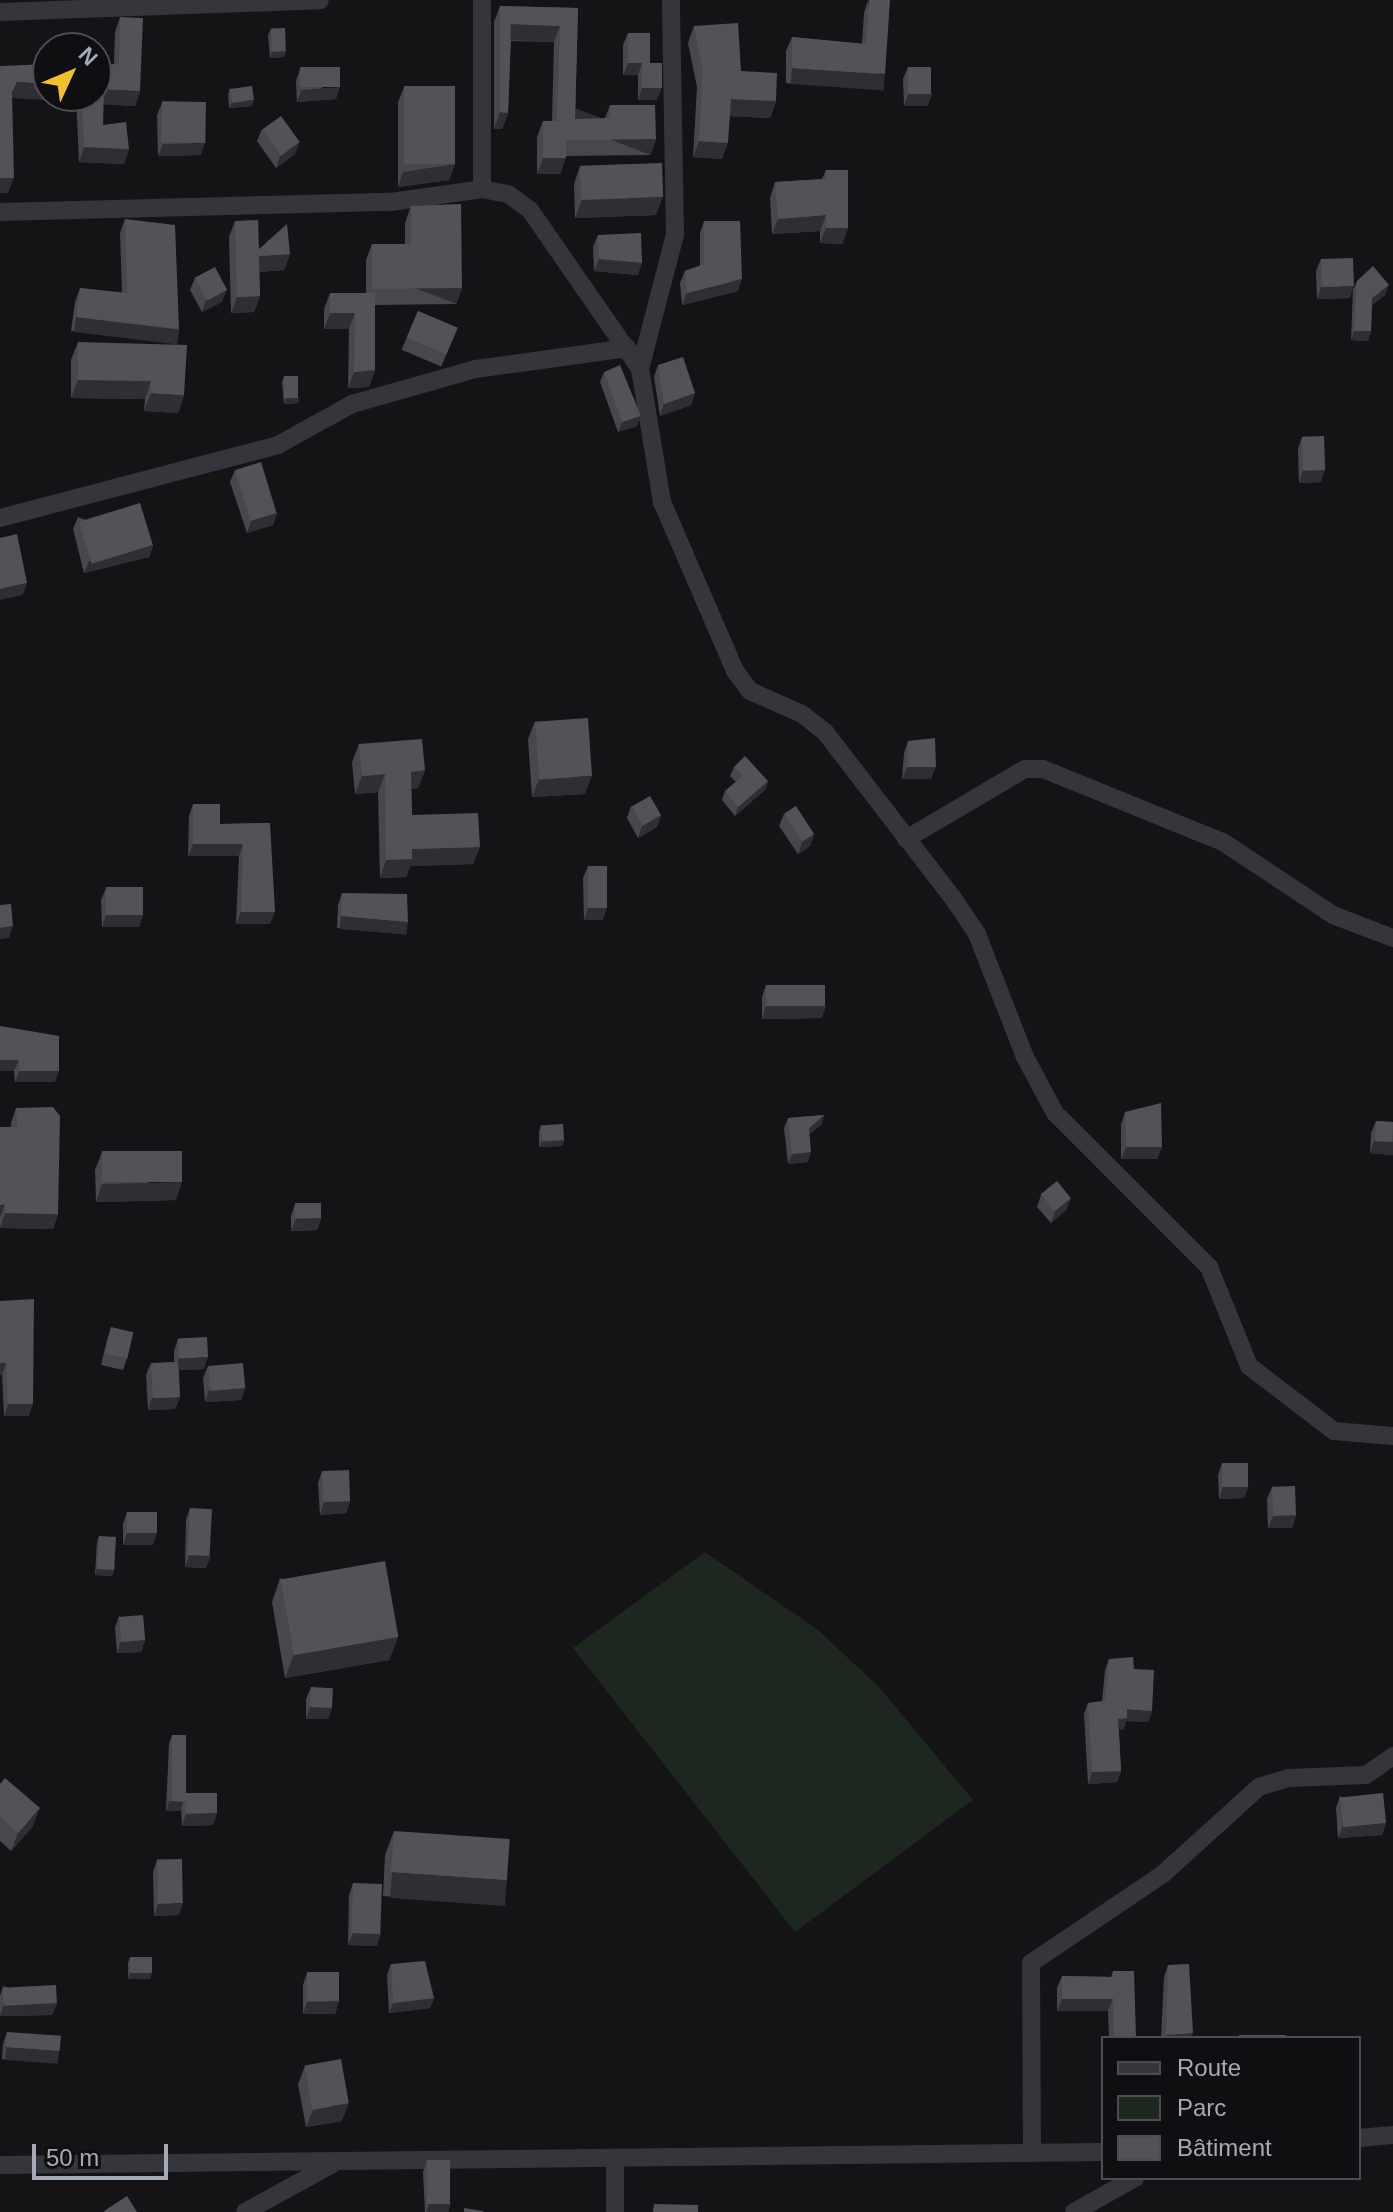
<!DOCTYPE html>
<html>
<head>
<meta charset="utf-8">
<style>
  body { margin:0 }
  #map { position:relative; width:1393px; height:2212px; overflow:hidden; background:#141416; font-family:Helvetica,sans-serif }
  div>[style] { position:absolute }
  .green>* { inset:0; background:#1e2620 }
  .minor>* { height:18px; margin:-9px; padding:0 9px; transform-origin:9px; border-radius:9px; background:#35363b }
  .wall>* { inset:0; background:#47484e; transform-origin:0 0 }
  .shaded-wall>* { inset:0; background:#2e2f33; transform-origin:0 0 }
  .building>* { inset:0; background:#515359; transform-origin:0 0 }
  span { translate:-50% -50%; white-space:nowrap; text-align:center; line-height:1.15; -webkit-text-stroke:7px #0f0f11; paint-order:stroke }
  .legend { position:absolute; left:1101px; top:2036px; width:260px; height:144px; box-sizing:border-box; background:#0f0f11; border:2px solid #4b4d53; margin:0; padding:10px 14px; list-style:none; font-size:24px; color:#a6aab6 }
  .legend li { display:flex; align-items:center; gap:16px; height:40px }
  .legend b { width:40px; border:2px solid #4b4d53 }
  .north { position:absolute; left:32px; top:32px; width:80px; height:80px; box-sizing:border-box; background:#0f0f11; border:2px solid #4b4d53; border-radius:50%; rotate:46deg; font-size:22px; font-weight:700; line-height:32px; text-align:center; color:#a6aab6 }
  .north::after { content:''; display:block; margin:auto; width:28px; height:36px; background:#f0bf32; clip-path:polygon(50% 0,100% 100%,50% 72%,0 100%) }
  .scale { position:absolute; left:32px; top:2144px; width:136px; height:36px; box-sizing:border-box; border:4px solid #a6aab6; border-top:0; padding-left:10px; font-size:24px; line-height:28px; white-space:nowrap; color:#a6aab6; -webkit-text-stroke:6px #0f0f11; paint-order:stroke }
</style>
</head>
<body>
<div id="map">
  <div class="green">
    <i style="clip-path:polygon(705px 1552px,818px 1630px,879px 1687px,973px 1800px,795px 1932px,573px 1648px)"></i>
  </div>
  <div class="minor">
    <i style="left:482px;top:0;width:189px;rotate:90deg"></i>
    <i style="left:0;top:12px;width:320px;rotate:-2.1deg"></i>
    <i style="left:0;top:212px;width:391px;rotate:-1.5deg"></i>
    <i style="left:391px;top:202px;width:92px;rotate:-8.1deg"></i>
    <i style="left:482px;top:189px;width:26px;rotate:11deg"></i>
    <i style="left:508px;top:194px;width:27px;rotate:36deg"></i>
    <i style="left:530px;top:210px;width:193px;rotate:55.3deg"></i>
    <i style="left:640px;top:369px;width:135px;rotate:80.6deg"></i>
    <i style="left:662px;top:502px;width:184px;rotate:66.6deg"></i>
    <i style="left:735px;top:671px;width:25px;rotate:53deg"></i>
    <i style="left:750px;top:691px;width:57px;rotate:23.9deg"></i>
    <i style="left:802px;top:714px;width:29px;rotate:38deg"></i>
    <i style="left:825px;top:732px;width:213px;rotate:52.4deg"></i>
    <i style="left:955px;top:901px;width:40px;rotate:56deg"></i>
    <i style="left:977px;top:934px;width:132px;rotate:68.7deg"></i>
    <i style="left:1025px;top:1057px;width:64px;rotate:61.8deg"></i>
    <i style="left:1055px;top:1113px;width:218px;rotate:45deg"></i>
    <i style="left:1209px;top:1267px;width:107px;rotate:68deg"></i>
    <i style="left:1249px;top:1366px;width:107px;rotate:37.4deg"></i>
    <i style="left:1334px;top:1431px;width:59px;rotate:4.8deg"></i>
    <i style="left:640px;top:369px;width:138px;rotate:-75.4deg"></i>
    <i style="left:675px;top:235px;width:235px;rotate:-91deg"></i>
    <i style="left:0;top:518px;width:287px;rotate:-14.7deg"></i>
    <i style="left:278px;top:445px;width:85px;rotate:-29deg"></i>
    <i style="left:352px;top:404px;width:129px;rotate:-15.8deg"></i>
    <i style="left:476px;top:369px;width:153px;rotate:-7.9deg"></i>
    <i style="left:906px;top:839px;width:138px;rotate:-30.5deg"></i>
    <i style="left:1025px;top:769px;width:18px"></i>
    <i style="left:1043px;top:769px;width:194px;rotate:22.1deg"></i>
    <i style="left:1223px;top:842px;width:132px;rotate:33.6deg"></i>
    <i style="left:1333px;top:915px;width:64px;rotate:21deg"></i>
    <i style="left:1359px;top:2138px;width:34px;rotate:-5deg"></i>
    <i style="left:1032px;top:2153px;width:190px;rotate:-90.3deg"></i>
    <i style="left:1031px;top:1963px;width:159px;rotate:-34deg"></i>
    <i style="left:1163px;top:1874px;width:130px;rotate:-42.2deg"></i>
    <i style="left:1259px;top:1787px;width:31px;rotate:-17deg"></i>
    <i style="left:1289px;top:1778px;width:77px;rotate:-2.2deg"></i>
    <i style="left:1366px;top:1775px;width:33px;rotate:-35deg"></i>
    <i style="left:615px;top:2158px;width:54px;rotate:90deg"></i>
    <i style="left:0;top:2165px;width:1103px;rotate:-0.68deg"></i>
    <i style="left:245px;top:2212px;width:98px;rotate:-28.7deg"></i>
    <i style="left:1074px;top:2212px;width:70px;rotate:-29.1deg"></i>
  </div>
  <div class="wall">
    <i style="clip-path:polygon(868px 0,880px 89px,786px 83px,786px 51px,792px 37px,862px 44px,864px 13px)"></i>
    <i style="clip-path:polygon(500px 6px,578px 8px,575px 119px,605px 118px,610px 105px,656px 139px,650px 155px,566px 156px,560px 174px,537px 174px,537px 137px,543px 121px,552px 121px,554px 42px,511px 41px,508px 113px,502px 129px,494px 129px,494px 22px)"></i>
    <i style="clip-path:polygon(120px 17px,140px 91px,135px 106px,103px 104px,103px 125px,129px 149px,124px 164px,79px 162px,76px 96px,96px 96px,114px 64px,115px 32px)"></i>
    <i style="clip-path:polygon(694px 26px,741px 71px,776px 101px,770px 118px,730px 116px,722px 159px,693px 157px,697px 87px,688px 43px)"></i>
    <i style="clip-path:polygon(271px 29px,286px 51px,284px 57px,270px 58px,268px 35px)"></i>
    <i style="clip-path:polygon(628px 33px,649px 63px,657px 100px,638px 100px,638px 75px,623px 75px,623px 45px)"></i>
    <i style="clip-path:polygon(908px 67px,932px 94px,927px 106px,904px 106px,903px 79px)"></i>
    <i style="clip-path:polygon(300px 69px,336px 99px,297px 102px,296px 81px)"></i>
    <i style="clip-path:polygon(404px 87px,455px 164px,449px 180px,398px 187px,398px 102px)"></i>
    <i style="clip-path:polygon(230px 88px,252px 106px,229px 108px,228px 94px)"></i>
    <i style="clip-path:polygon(162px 103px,201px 155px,158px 156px,157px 115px)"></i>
    <i style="clip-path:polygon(262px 129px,295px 154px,276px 168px,257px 141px)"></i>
    <i style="clip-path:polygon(580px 166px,656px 215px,575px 218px,574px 184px)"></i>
    <i style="clip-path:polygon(826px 170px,848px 228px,842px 244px,820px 243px,820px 231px,772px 234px,770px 198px,775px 182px,822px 179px)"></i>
    <i style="clip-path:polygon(411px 206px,462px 288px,456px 304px,375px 305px,375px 370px,369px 387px,348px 388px,349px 329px,324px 329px,324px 309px,330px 293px,366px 293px,366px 260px,372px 244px,405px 244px,405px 223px)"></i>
    <i style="clip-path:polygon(125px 219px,179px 329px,174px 343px,71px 331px,75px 302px,80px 288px,122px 293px,120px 233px)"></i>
    <i style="clip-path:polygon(235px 221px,259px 249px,290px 254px,284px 270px,259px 272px,260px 296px,254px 312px,231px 313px,229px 237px)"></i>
    <i style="clip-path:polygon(704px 221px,738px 291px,682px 305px,680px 283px,685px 271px,700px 266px,700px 233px)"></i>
    <i style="clip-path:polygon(598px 235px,638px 275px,594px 271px,593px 247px)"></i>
    <i style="clip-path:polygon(1321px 259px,1350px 298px,1317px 299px,1316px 271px)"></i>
    <i style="clip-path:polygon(195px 278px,222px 302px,202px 312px,190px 290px)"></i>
    <i style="clip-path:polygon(1357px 281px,1385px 295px,1372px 305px,1371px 331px,1368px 341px,1351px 340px,1353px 290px)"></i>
    <i style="left:418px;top:311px;width:43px;height:42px;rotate:23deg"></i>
    <i style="clip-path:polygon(78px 342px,184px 395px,178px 413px,144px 411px,145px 399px,71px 398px,71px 360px)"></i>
    <i style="clip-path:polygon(658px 365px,695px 393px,691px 405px,660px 416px,654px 377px)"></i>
    <i style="clip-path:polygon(604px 372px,637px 426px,618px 432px,600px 382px)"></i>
    <i style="clip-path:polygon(284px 376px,298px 403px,284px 404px,282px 382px)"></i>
    <i style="clip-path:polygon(1302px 437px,1321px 482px,1299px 483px,1298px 449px)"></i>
    <i style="clip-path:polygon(235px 470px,277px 513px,273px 525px,247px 533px,230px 482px)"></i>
    <i style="clip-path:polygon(78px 517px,153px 545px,149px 557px,84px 573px,73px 529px)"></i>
    <i style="clip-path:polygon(535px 721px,585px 794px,532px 797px,528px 739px)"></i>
    <i style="clip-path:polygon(908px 741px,931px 779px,902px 779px,904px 753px)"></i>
    <i style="clip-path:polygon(359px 744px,425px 770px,418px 788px,411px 789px,412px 815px,480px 847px,473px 864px,410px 866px,406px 877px,380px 878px,378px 792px,355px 794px,352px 762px)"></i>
    <i style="clip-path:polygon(734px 767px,768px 781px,765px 790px,735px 816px,722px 800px,725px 791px,736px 782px,730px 776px)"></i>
    <i style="clip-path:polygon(193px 804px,220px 824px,270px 823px,270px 924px,236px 924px,239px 856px,188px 856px,189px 816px)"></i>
    <i style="clip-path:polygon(631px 806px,661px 815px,657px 827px,638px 838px,627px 818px)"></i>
    <i style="clip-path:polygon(784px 814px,814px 834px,810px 846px,798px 854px,779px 826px)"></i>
    <i style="clip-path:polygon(588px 866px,603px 920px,584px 920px,583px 878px)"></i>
    <i style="clip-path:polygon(106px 888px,143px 915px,139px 927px,102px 927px,101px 900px)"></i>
    <i style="clip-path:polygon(342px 893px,408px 922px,403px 934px,337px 928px,338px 905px)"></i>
    <i style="clip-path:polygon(766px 985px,822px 1018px,762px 1019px,762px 997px)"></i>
    <i style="clip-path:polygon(0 1026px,55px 1082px,15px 1082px,14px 1071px)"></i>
    <i style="clip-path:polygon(16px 1108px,58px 1214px,53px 1229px,0 1228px,0 1127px,11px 1127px,11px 1123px)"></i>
    <i style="clip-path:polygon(1125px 1112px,1162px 1147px,1157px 1159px,1121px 1159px,1121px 1125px)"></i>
    <i style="clip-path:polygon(824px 1115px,821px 1125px,809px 1134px,808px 1162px,788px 1164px,784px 1128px,788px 1118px)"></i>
    <i style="clip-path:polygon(1376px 1121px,1393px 1122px,1393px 1155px,1370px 1153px,1371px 1133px)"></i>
    <i style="clip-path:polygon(541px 1125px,564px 1140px,562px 1146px,539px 1147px,539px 1132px)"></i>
    <i style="clip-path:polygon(102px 1152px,176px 1200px,96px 1202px,95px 1170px)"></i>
    <i style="clip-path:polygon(1041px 1195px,1071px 1198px,1066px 1210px,1051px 1223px,1037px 1207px)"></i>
    <i style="clip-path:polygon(295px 1204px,321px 1218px,317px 1230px,291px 1231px,291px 1216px)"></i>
    <i style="clip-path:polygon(0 1301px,29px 1416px,4px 1416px,2px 1375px,0 1375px)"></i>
    <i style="clip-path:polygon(111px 1327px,127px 1358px,123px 1370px,101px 1365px,107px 1340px)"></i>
    <i style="clip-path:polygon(178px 1339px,204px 1369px,179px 1370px,180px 1397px,175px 1409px,148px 1410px,146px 1375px,151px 1363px,174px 1362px,174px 1351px)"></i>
    <i style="clip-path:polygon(208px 1366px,245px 1388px,241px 1400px,205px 1402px,203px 1378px)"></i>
    <i style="clip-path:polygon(1222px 1463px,1244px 1498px,1219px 1499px,1218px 1475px)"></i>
    <i style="clip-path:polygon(322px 1471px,350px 1501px,346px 1513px,320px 1515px,318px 1483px)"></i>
    <i style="clip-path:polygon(1272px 1487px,1296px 1515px,1292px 1528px,1268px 1528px,1267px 1499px)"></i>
    <i style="clip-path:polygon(190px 1508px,206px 1568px,185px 1567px,186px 1520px)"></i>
    <i style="clip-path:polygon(127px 1512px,153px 1545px,123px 1545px,123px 1524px)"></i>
    <i style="clip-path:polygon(99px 1536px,114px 1570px,112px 1576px,95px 1575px,97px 1542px)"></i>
    <i style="clip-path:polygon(280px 1578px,398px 1637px,389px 1660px,285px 1678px,272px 1602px)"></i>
    <i style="clip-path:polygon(119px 1616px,145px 1640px,141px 1652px,117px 1653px,115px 1628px)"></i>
    <i style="clip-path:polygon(1109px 1659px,1134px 1669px,1152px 1711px,1148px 1722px,1126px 1721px,1123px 1730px,1119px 1730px,1121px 1771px,1117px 1782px,1088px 1784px,1084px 1714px,1088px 1703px,1102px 1701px,1105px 1670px)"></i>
    <i style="clip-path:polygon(311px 1687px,332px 1707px,328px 1719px,306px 1719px,306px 1699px)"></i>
    <i style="clip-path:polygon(172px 1735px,183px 1801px,186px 1794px,217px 1813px,213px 1825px,182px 1826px,181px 1806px,180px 1811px,166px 1811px,169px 1744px)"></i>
    <i style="clip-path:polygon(0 1784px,33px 1826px,11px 1851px,0 1841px)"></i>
    <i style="clip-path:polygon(1340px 1796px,1386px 1823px,1382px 1835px,1338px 1838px,1336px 1808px)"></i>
    <i style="clip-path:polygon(394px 1831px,507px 1880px,498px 1904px,383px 1896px,385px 1855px)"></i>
    <i style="clip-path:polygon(157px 1860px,179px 1915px,154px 1916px,153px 1872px)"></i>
    <i style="clip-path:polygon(353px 1883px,377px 1946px,348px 1945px,349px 1895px)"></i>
    <i style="clip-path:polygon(130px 1957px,150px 1979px,128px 1979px,128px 1963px)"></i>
    <i style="clip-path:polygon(391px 1964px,434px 1998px,430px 2008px,389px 2013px,387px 1975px)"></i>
    <i style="clip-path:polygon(1168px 1965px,1191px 2038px,1161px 2038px,1164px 1977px)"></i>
    <i style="clip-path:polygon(1113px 1971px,1136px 2038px,1109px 2038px,1108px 2011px,1057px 2011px,1057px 1988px,1062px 1976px,1111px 1977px)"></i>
    <i style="clip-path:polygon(307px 1973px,339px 2001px,335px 2014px,303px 2014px,303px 1985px)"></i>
    <i style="clip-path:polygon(3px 1986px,57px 2003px,52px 2015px,0 2016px,0 1996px)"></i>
    <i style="clip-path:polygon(7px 2032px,59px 2051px,55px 2063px,2px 2059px,3px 2044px)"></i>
    <i style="clip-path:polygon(305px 2066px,342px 2121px,306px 2127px,298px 2084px)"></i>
    <i style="clip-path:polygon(427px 2160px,448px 2212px,425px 2212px,423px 2172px)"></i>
  </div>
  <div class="shaded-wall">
    <i style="clip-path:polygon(511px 24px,560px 26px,554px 42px,505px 40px)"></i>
    <i style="clip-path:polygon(286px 51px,284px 57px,270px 58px,272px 52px)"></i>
    <i style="clip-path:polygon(628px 63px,642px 63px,638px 75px,623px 75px)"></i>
    <i style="left:792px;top:68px;width:93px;height:16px;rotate:4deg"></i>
    <i style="clip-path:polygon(17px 82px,48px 84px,48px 94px,46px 100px,11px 98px,6px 109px)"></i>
    <i style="clip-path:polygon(340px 87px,336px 99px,297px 102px,301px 90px)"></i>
    <i style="clip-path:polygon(642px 88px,662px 88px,657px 100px,638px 100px)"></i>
    <i style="clip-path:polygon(104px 89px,140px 91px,135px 106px,99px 104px)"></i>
    <i style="clip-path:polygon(908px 94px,932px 94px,927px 106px,904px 106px)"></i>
    <i style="clip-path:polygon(731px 99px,776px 101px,770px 118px,725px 116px)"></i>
    <i style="clip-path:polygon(254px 100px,252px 106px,229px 108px,232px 102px)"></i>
    <i style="clip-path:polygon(500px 112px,508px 113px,502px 129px,494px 129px)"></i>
    <i style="left:656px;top:139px;width:17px;height:90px;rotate:111deg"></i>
    <i style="clip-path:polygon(699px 141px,728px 143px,722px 159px,693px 157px)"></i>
    <i style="clip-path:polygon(300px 142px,295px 154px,276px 168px,280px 156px)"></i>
    <i style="clip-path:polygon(205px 143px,201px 155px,158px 156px,163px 144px)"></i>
    <i style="clip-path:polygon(84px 147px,129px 149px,124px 164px,79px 162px)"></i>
    <i style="clip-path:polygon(543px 158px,566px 158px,560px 174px,537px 174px)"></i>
    <i style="clip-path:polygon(455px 164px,449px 180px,398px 187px,403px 172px)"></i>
    <i style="clip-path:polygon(0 178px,14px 178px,8px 193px,0 193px)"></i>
    <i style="clip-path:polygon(663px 197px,656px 215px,575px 218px,582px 200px)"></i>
    <i style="clip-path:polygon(826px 215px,820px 231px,772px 234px,778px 219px)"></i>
    <i style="clip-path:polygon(826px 228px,848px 228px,842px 244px,820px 243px)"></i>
    <i style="clip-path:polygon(290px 254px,284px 270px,253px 272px,259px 256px)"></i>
    <i style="clip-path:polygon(599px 259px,642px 263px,638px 275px,594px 271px)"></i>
    <i style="clip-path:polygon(742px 279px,738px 291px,682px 305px,687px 293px)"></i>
    <i style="clip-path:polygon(1389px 285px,1385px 295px,1369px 308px,1372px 298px)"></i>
    <i style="clip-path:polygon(1354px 286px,1350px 298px,1317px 299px,1321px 287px)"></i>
    <i style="left:462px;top:288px;width:17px;height:90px;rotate:111deg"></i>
    <i style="clip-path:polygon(227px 290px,222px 302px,202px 312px,206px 300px)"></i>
    <i style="clip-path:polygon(260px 296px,254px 312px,231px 313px,237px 297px)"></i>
    <i style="clip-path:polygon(330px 313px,355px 313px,349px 329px,324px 329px)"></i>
    <i style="left:76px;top:317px;width:104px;height:15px;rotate:7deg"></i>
    <i style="clip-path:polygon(1354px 331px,1371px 331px,1368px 341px,1351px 340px)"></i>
    <i style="clip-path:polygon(375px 370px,369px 387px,348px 388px,354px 372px)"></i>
    <i style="clip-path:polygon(78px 380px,151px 381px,145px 399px,71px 398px)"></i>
    <i style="clip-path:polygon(151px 393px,184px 395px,178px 413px,144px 411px)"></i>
    <i style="clip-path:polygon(695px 393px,691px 405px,660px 416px,664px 404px)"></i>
    <i style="clip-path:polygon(300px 397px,298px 403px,284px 404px,286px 398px)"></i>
    <i style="clip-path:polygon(641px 416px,637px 426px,618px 432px,622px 422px)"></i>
    <i style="clip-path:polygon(1303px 470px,1325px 470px,1321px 482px,1299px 483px)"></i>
    <i style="clip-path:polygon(277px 513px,273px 525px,247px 533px,251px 521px)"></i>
    <i style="clip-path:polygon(153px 545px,149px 557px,84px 573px,89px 561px)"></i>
    <i style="clip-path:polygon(27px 583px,23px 595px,0 600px,0 589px)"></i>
    <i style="clip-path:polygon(907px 767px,936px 767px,931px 779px,902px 779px)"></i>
    <i style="clip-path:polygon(425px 770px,418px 788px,404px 790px,411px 772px)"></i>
    <i style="clip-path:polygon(385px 774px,378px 792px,355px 794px,362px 776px)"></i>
    <i style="clip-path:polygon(592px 776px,585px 794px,532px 797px,539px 779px)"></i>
    <i style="clip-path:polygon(768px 781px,765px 790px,735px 816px,738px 807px)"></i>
    <i style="clip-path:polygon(661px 815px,657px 827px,638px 838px,642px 826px)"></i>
    <i style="clip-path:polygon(814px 834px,810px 846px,798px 854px,802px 842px)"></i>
    <i style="clip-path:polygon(193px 844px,243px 844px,239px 856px,188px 856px)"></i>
    <i style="clip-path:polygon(480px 847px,473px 864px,410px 866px,406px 877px,380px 878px,386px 860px,412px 849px)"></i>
    <i style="clip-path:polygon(588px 908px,607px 908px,603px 920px,584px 920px)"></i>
    <i style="clip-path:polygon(241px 912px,275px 912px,270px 924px,236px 924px)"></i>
    <i style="clip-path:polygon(106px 915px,143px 915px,139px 927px,102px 927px)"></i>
    <i style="left:341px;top:916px;width:67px;height:13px;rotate:5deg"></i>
    <i style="clip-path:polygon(13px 926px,9px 938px,0 939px,0 928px)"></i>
    <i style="clip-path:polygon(766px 1006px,826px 1006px,822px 1018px,762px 1019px)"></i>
    <i style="clip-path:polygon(0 1060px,19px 1060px,14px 1071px,0 1071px)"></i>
    <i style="clip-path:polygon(19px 1071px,59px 1071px,55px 1082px,15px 1082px)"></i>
    <i style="clip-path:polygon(824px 1115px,821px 1125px,805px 1138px,809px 1128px)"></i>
    <i style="clip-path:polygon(564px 1140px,562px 1146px,539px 1147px,542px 1141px)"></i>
    <i style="clip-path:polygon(1374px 1141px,1393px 1142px,1393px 1155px,1370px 1153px)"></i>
    <i style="clip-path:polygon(1126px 1147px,1162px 1147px,1157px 1159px,1121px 1159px)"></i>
    <i style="clip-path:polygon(811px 1152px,808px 1162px,788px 1164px,792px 1154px)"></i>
    <i style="clip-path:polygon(182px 1182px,176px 1200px,96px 1202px,102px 1184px)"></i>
    <i style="clip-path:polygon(1071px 1198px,1066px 1210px,1051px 1223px,1055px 1211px)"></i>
    <i style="clip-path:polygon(5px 1204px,0 1218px,0 1205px)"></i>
    <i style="clip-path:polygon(5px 1213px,58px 1214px,53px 1229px,0 1228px)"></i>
    <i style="clip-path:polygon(321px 1218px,317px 1230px,291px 1231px,296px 1219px)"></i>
    <i style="clip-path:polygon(208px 1357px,204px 1369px,174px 1370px,179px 1358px)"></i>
    <i style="clip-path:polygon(0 1363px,6px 1363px,2px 1375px,0 1375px)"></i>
    <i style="clip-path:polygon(245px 1388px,241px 1400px,205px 1402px,209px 1390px)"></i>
    <i style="clip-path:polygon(180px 1397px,175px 1409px,148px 1410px,152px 1398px)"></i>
    <i style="clip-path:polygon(8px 1404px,33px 1404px,29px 1416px,4px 1416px)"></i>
    <i style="clip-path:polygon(1249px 1486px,1244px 1498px,1219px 1499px,1223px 1487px)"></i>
    <i style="clip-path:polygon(350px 1501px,346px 1513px,320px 1515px,324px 1502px)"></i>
    <i style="clip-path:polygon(1296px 1515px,1292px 1528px,1268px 1528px,1273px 1516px)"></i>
    <i style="clip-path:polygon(127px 1533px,157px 1533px,153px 1545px,123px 1545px)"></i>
    <i style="clip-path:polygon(189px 1555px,211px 1556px,206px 1568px,185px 1567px)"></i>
    <i style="clip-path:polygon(97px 1569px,114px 1570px,112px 1576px,95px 1575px)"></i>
    <i style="clip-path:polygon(398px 1637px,389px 1660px,285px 1678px,294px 1654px)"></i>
    <i style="clip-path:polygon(145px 1640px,141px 1652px,117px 1653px,121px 1641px)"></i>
    <i style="clip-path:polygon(310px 1707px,332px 1707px,328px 1719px,306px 1719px)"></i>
    <i style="clip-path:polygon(1127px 1709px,1152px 1711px,1148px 1722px,1126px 1721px,1123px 1730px,1114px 1730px,1118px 1719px)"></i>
    <i style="clip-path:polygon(1121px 1771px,1117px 1782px,1088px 1784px,1092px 1772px)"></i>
    <i style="clip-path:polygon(169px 1801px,183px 1802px,180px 1811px,166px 1811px)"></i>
    <i style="clip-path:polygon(40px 1808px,33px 1826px,11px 1851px,18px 1833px)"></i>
    <i style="clip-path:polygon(217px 1813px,213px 1825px,182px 1826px,186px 1814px)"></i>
    <i style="clip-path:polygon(1386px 1823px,1382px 1835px,1338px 1838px,1343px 1826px)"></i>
    <i style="left:392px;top:1872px;width:115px;height:26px;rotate:4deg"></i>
    <i style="clip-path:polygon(183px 1903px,179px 1915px,154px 1916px,158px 1904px)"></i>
    <i style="clip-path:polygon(353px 1933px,381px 1934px,377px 1946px,348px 1945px)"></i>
    <i style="clip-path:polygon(130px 1973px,152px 1973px,150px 1979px,128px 1979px)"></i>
    <i style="clip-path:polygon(434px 1998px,430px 2008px,389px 2013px,393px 2003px)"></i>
    <i style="clip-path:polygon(1062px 1999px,1113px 1999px,1108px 2011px,1057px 2011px)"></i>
    <i style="clip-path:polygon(339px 2001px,335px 2014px,303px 2014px,307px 2002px)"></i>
    <i style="clip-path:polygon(57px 2003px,52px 2015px,0 2016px,4px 2004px)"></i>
    <i style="clip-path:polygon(1193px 2033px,1191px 2038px,1164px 2038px,1166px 2035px)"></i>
    <i style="left:6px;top:2047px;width:53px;height:13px;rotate:4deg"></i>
    <i style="clip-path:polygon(349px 2103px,342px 2121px,306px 2127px,313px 2110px)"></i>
    <i style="clip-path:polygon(451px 2203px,448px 2212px,426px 2212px,429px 2204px)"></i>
  </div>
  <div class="building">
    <i style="clip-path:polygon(869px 0,890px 0,885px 74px,792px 68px,792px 37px,866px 44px)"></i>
    <i style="clip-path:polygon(500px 6px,578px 8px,575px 119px,610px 118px,610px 105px,655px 105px,656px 139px,566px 140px,566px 158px,543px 158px,543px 121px,557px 121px,560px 26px,511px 24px,508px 113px,500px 112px)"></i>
    <i style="clip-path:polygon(120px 17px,143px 18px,140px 91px,104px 89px,103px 125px,126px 122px,129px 149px,84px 147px,82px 96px,96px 96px,96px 65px,119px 64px)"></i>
    <i style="clip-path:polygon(738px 23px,741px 71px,777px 73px,776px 101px,731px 99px,728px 143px,699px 141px,703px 70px,694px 26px)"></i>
    <i style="left:285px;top:28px;width:23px;height:14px;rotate:88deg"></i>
    <i style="left:628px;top:33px;width:22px;height:30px"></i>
    <i style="left:642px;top:63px;width:20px;height:25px"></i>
    <i style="clip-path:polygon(48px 64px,48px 84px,17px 82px,12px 93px,14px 178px,0 178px,0 66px)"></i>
    <i style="left:340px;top:67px;width:20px;height:40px;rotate:90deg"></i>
    <i style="left:908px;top:67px;width:23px;height:27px"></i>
    <i style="left:252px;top:86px;width:14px;height:22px;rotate:82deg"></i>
    <i style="left:455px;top:86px;width:78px;height:51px;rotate:90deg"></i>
    <i style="left:206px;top:102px;width:41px;height:44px;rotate:91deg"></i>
    <i style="left:281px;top:116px;width:32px;height:23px;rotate:54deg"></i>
    <i style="left:662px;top:163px;width:34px;height:82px;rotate:88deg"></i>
    <i style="clip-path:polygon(826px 170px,848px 170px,848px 228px,826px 228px,826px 215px,778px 219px,775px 182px,826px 179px)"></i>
    <i style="clip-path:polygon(461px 204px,462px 288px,372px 289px,372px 244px,411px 244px,411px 206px)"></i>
    <i style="clip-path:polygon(125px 219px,175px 225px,179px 329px,76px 317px,80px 288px,127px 293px)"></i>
    <i style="clip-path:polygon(258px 220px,259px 249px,287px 224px,290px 254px,259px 256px,260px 296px,237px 297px,235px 221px)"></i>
    <i style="clip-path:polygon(704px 221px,740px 221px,742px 279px,687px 293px,685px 271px,704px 264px)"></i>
    <i style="clip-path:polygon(641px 233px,642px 263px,599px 259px,598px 235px)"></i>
    <i style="left:1353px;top:258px;width:28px;height:32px;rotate:88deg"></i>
    <i style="clip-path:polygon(1373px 266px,1389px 285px,1372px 298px,1371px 331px,1354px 331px,1357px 281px)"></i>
    <i style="left:215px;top:267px;width:26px;height:23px;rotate:62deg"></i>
    <i style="clip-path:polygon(330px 293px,375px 293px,375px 370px,354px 372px,355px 313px,330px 313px)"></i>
    <i style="left:418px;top:311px;width:43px;height:29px;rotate:23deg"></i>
    <i style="clip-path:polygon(78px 342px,187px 345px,184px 395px,151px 393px,151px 381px,78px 380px)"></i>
    <i style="clip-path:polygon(683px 357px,695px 393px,664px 404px,658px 365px)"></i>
    <i style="clip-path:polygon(620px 365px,641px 416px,622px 422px,604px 372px)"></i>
    <i style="left:284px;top:376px;width:14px;height:22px"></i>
    <i style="left:1324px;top:436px;width:34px;height:22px;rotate:88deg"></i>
    <i style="left:261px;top:462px;width:53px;height:27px;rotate:73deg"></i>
    <i style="left:140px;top:503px;width:44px;height:64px;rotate:73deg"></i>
    <i style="clip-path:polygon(17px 534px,27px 583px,0 589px,0 538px)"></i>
    <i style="left:588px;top:718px;width:58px;height:53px;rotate:86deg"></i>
    <i style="clip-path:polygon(935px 738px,936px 767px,907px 767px,908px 741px)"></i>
    <i style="clip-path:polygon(422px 739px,425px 770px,411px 772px,412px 815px,478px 813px,480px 847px,412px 849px,412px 859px,386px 860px,385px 774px,362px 776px,359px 744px)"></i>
    <i style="clip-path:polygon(745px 756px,768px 781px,738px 807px,725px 791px,743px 776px,734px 767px)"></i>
    <i style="left:650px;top:796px;width:22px;height:21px;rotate:60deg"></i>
    <i style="clip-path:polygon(193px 804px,220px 804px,220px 824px,270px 823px,275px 912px,241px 912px,243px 844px,193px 844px)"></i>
    <i style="left:796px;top:806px;width:33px;height:14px;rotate:57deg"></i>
    <i style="left:588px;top:866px;width:19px;height:42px"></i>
    <i style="left:143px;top:887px;width:28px;height:37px;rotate:90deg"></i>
    <i style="clip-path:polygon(342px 893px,407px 894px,408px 922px,341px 916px)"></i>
    <i style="clip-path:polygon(11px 904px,13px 926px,0 928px,0 905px)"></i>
    <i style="left:766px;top:985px;width:59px;height:21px"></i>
    <i style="clip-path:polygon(0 1026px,59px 1036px,59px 1071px,19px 1071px,19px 1060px,0 1060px)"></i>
    <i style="clip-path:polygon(1161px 1103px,1162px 1147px,1126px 1147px,1125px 1112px)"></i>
    <i style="clip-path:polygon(53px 1107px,60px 1116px,58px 1214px,5px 1213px,5px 1204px,0 1205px,0 1127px,17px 1127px,16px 1108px)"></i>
    <i style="clip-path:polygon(824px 1115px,809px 1128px,811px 1152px,792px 1154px,788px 1118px)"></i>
    <i style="left:1376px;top:1121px;width:17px;height:20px;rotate:3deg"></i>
    <i style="left:563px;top:1124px;width:16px;height:22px;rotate:86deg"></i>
    <i style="left:182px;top:1151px;width:31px;height:80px;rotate:90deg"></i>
    <i style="left:1057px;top:1181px;width:22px;height:21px;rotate:51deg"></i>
    <i style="left:321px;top:1203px;width:15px;height:26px;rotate:90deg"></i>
    <i style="clip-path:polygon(34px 1299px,33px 1404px,8px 1404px,6px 1363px,0 1363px,0 1301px)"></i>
    <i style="left:111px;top:1327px;width:23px;height:27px;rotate:13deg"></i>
    <i style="left:207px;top:1337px;width:20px;height:29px;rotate:87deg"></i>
    <i style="left:178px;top:1362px;width:35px;height:27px;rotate:87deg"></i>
    <i style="left:243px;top:1363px;width:25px;height:35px;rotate:85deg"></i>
    <i style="left:1222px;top:1463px;width:26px;height:24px"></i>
    <i style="left:349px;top:1470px;width:31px;height:27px;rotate:88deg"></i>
    <i style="left:1295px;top:1486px;width:29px;height:23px;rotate:88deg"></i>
    <i style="left:190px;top:1508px;width:22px;height:47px;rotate:3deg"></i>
    <i style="left:127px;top:1512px;width:30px;height:21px"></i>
    <i style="left:99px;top:1536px;width:17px;height:33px;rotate:3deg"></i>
    <i style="left:385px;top:1561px;width:77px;height:106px;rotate:80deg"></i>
    <i style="left:143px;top:1615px;width:25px;height:24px;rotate:85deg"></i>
    <i style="clip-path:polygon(1133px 1657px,1134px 1669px,1154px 1670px,1152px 1711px,1127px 1709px,1127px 1718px,1118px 1719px,1121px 1771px,1092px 1772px,1088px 1703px,1105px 1701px,1109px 1659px)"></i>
    <i style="left:311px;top:1687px;width:22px;height:20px;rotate:3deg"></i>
    <i style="left:172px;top:1735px;width:14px;height:66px"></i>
    <i style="clip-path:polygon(5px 1778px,40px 1808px,18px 1833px,0 1817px,0 1784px)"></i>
    <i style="left:217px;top:1793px;width:20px;height:31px;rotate:90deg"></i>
    <i style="left:1383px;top:1793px;width:30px;height:43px;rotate:84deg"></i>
    <i style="left:394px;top:1831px;width:116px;height:41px;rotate:4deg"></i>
    <i style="left:182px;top:1859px;width:44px;height:25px;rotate:89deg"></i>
    <i style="left:353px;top:1883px;width:29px;height:50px;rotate:2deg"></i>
    <i style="left:130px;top:1957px;width:22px;height:16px"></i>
    <i style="clip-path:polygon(425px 1961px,434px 1998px,393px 2003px,391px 1964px)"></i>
    <i style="clip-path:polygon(1189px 1964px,1193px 2033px,1166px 2035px,1168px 1965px)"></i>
    <i style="clip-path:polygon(1113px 1971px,1134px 1971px,1136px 2038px,1114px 2038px,1113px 1999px,1062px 1999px,1062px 1976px,1113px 1977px)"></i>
    <i style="left:339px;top:1972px;width:29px;height:32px;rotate:90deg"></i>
    <i style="left:56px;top:1985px;width:18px;height:53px;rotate:87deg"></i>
    <i style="left:7px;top:2032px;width:54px;height:15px;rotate:4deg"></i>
    <i style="left:1239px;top:2035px;width:47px;height:3px"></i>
    <i style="left:341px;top:2059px;width:45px;height:37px;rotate:80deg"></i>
    <i style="left:427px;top:2160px;width:23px;height:44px"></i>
    <i style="clip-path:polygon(127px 2196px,137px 2212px,104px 2212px,104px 2211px)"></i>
    <i style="clip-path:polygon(654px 2204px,698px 2205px,698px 2212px,653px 2212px)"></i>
    <i style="clip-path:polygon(464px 2208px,483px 2211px,483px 2212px,464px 2212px)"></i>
  </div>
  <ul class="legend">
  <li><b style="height:10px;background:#35363b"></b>Route</li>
  <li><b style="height:22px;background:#1e2620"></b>Parc</li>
  <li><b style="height:22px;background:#515359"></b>Bâtiment</li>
  </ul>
  <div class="north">N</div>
  <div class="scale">50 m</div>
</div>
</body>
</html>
